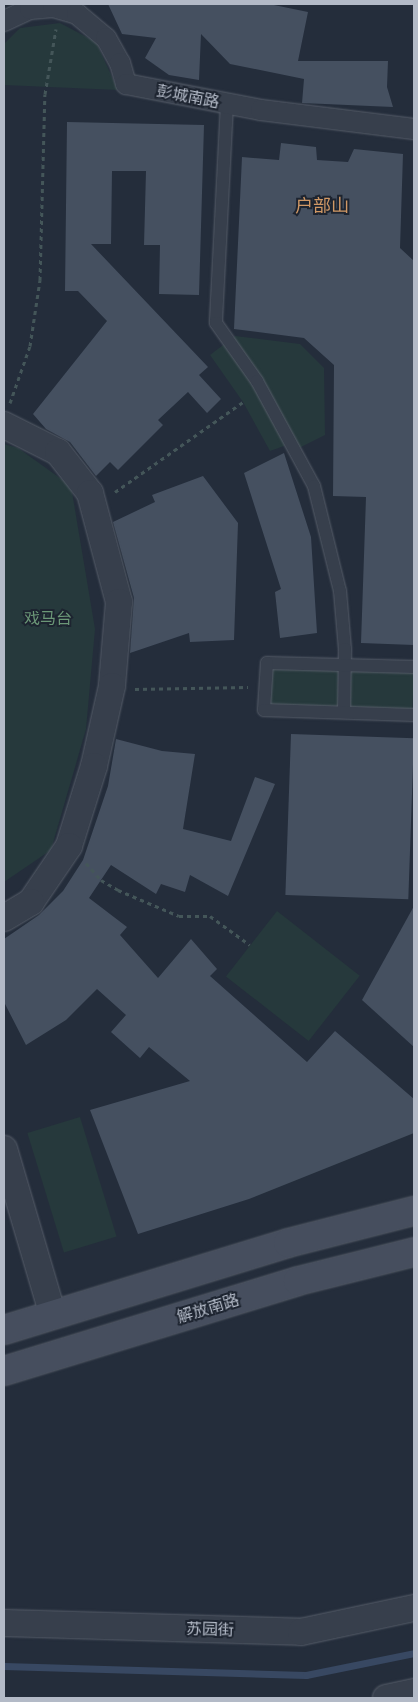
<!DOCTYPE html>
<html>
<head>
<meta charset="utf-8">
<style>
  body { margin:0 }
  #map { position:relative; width:418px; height:1702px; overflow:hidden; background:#242d3b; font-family:"Asap Condensed","Noto Sans SC",sans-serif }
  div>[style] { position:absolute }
  .green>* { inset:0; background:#26393c; transform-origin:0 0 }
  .stream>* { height:7px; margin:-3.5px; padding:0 3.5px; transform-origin:3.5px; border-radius:3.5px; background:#384862 }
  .building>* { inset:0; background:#455060; transform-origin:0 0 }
  .path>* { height:3px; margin-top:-1.5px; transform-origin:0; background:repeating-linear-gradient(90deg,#445659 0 4px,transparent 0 8px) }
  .roads { filter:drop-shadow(0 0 1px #565d69) drop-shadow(0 0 1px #565d69) }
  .service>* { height:12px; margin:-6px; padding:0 6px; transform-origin:6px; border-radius:6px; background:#373f4c }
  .pedestrian>* { height:20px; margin:-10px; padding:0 10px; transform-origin:10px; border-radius:10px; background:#373f4c }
  .minor>* { height:26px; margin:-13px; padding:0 13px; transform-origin:13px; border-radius:13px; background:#373f4c }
  .secondary>* { height:28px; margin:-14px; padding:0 14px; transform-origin:14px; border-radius:14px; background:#464e5e }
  span { translate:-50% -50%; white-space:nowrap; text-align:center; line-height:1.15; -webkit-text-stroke:4px #1d2430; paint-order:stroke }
  .street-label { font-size:16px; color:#b3bac7 }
  .park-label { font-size:16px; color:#6b9777 }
  .neighbourhood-label { font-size:18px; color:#d09865 }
  .frame { position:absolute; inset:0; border:5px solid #b3bac7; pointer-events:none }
</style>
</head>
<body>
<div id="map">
  <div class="green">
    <i style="clip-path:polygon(60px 23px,96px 42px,118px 90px,4px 85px,4px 44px,20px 28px)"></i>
    <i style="clip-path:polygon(235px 336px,300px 344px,324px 368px,325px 435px,291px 452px,287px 445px,270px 451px,243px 402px,210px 355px)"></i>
    <i style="clip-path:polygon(4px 444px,18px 448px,71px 486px,95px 629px,86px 729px,51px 850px,4px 882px)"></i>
    <i style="left:267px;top:663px;width:147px;height:47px;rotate:2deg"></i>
    <i style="left:277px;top:911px;width:105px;height:83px;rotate:38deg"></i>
    <i style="left:80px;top:1117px;width:125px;height:55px;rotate:73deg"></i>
  </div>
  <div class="stream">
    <i style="left:4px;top:1666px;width:302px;rotate:1.7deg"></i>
    <i style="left:306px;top:1675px;width:110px;rotate:-11.5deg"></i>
  </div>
  <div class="building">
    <i style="clip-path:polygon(108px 4px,269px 4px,308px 12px,298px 61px,388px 61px,387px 87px,393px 107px,302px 103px,304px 79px,230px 64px,201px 34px,199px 80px,169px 75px,145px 58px,156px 38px,122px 34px)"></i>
    <i style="clip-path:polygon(67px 122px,204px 125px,199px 295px,159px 294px,160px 245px,144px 245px,146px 171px,112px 171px,111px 244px,91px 244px,208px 367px,199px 375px,221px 399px,207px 413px,188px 392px,158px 420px,163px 425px,118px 470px,110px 462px,96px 476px,70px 442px,46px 429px,33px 414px,107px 321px,78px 291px,65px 291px)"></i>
    <i style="clip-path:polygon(281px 143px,316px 147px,317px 160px,348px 162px,354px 149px,403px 154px,400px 248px,414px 261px,414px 645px,361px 643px,366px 497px,333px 496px,334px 365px,304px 338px,234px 329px,242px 157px,279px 160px)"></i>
    <i style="clip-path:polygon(284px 453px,311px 537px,317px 633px,280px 638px,275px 592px,281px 589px,244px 473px)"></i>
    <i style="clip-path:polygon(203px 476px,238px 523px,234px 640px,190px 642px,189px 633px,130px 653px,134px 598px,113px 522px,155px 502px,152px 495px)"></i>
    <i style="left:291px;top:734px;width:123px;height:161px;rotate:2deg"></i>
    <i style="clip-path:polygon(116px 739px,162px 751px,195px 754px,183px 829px,231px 841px,255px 777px,275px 784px,228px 896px,190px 875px,185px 892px,161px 884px,156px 894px,111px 865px,89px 898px,127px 927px,120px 935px,158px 978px,191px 939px,217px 969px,210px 976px,307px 1062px,335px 1031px,414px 1099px,414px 1133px,249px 1199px,138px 1234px,90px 1110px,190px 1081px,149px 1047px,140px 1058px,111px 1032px,126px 1015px,97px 989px,66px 1020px,26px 1045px,4px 1002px,4px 939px,39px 915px,63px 891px,83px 860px,108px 786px)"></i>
    <i style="clip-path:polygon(414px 906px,414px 1047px,362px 1000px)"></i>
  </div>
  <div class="path">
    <i style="left:10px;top:403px;width:60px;rotate:-70.7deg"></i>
    <i style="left:30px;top:346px;width:67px;rotate:-81.4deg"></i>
    <i style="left:40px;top:280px;width:186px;rotate:-88.5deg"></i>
    <i style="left:45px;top:94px;width:66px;rotate:-80.4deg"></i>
    <i style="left:115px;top:492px;width:156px;rotate:-35.1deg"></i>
    <i style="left:135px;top:689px;width:113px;rotate:-1deg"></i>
    <i style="left:86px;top:863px;width:23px;rotate:49deg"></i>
    <i style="left:101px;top:880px;width:20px;rotate:30deg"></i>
    <i style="left:118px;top:890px;width:66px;rotate:23.1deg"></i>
    <i style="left:179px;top:916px;width:31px"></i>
    <i style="left:210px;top:916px;width:49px;rotate:35.9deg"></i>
  </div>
  <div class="roads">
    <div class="service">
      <i style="left:227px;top:103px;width:220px;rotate:92.9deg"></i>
      <i style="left:216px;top:323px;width:71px;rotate:54.7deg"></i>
      <i style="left:257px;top:381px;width:119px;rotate:61.5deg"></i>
      <i style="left:314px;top:486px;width:108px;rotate:76.1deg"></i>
      <i style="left:340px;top:591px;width:58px;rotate:85.1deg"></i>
      <i style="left:345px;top:649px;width:63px;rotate:90.9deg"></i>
      <i style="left:414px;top:667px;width:147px;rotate:-178.4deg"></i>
      <i style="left:267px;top:663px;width:47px;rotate:93.7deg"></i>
      <i style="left:264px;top:710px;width:150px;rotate:1.9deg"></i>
    </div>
    <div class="pedestrian">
      <i style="left:4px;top:21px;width:29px;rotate:-25deg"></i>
      <i style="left:30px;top:9px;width:23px;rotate:-5deg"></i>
      <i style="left:53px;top:7px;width:25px;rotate:16deg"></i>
      <i style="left:77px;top:14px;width:38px;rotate:40deg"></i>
      <i style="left:106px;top:38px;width:29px;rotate:61deg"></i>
      <i style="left:120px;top:63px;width:22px;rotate:74deg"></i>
      <i style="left:126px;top:84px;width:137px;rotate:10.9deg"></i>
      <i style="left:261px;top:110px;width:154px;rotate:7.1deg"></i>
    </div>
    <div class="minor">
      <i style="left:4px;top:425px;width:60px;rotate:26.6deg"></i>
      <i style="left:58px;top:452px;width:52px;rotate:52deg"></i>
      <i style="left:90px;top:493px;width:113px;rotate:75.1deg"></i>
      <i style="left:119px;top:602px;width:84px;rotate:94.8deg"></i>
      <i style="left:112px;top:686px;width:82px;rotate:102.7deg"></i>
      <i style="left:94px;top:766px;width:84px;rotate:107.4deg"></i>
      <i style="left:69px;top:846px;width:68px;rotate:124.2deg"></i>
      <i style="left:31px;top:902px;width:31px;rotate:149deg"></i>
      <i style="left:4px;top:1149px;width:173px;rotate:73.6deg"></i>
      <i style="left:4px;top:1623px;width:297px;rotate:1.7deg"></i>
      <i style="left:301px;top:1632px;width:116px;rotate:-12deg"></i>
      <i style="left:386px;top:1698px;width:29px;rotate:-12deg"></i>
    </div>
    <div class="secondary">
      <i style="left:4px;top:1330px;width:297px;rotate:-17deg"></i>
      <i style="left:288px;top:1243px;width:130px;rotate:-14.3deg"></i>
      <i style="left:4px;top:1371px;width:307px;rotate:-17deg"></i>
      <i style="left:298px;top:1281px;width:120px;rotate:-14deg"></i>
    </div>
  </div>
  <div class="street-label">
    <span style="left:188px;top:96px;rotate:11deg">彭城南路</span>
    <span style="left:208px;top:1308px;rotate:-17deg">解放南路</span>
    <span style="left:210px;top:1629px;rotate:2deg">苏园街</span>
  </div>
  <div class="park-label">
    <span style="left:48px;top:618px">戏马台</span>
  </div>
  <div class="neighbourhood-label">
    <span style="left:322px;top:206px">户部山</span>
  </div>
  <div class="frame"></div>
</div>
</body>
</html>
